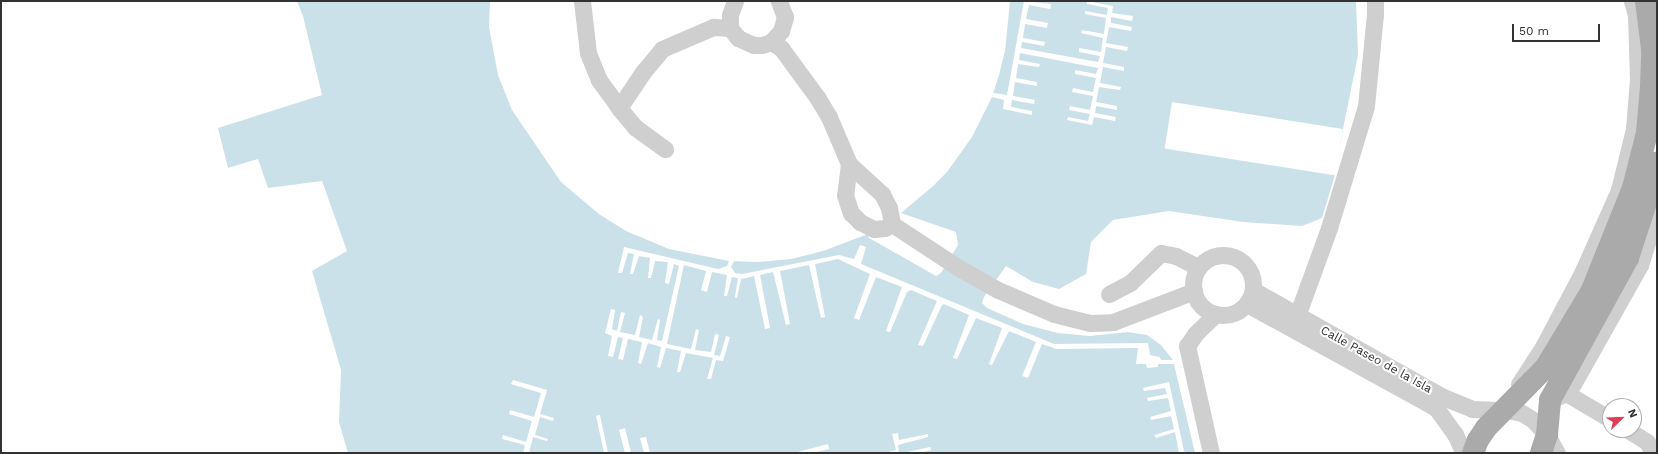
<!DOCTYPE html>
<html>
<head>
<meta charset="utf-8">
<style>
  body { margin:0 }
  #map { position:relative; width:1658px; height:454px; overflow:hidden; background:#fff; font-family:"Work Sans",sans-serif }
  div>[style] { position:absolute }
  .water>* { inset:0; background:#cbe1ea }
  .pier>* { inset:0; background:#fff; transform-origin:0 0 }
  .minor>* { height:17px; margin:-8.5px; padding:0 8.5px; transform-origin:8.5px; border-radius:8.5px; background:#cfcfcf }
  .minor>.ring { margin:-8.5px; padding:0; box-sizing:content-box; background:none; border:17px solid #cfcfcf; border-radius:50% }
  .major>* { height:22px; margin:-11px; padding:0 11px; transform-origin:11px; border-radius:11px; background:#aaa }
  span { translate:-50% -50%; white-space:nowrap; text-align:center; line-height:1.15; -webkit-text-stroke:4px #fff; paint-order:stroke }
  .street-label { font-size:12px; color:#323232 }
  .frame { position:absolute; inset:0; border:2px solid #323232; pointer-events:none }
  .north { position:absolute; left:1602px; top:398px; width:40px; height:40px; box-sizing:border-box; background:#fff; border:1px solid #adadad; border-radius:50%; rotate:67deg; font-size:11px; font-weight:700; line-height:16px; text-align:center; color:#323232 }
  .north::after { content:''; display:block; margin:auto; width:14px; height:18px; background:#e03c55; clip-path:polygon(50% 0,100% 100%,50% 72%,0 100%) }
  .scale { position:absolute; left:1512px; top:24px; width:88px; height:18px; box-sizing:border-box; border:2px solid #323232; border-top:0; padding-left:5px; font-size:12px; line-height:14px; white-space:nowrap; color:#323232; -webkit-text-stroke:3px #fff; paint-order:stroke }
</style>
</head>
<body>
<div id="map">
  <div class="water">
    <i style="clip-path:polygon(297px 1px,490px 1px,489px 27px,498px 75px,512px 110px,561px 182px,599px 214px,626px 231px,669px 249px,729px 261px,758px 262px,791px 259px,823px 251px,868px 234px,869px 238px,878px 243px,936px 276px,941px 273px,958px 245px,956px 232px,901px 213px,932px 187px,947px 172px,972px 137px,992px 97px,999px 75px,1005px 51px,1010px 1px,1356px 1px,1358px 55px,1343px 129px,1335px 175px,1322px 218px,1302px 226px,1243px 222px,1169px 211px,1113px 220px,1091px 242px,1086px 274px,1059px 289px,1033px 282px,1006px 266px,984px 297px,982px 303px,987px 308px,1023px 324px,1058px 333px,1090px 336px,1128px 332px,1147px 335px,1161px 345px,1173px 360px,1195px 453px,348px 453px,339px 422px,341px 370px,312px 271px,347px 251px,322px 181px,268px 188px,258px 159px,228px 168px,218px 128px,322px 95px,303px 16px)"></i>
  </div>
  <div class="pier">
    <i style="clip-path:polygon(1024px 1px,1051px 4px,1050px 9px,1029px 5px,1026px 19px,1048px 23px,1047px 28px,1025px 24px,1023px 38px,1045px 42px,1044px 46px,1022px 42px,1021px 48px,1098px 62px,1100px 56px,1079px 52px,1079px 48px,1101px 52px,1103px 38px,1081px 33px,1082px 30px,1104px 34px,1106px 18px,1085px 14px,1085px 11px,1107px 15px,1108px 8px,1087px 4px,1087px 1px,1113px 6px,1112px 13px,1133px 16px,1132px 21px,1111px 17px,1111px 23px,1132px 27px,1131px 31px,1109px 27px,1106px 43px,1128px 47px,1127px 51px,1106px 47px,1103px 63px,1124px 67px,1124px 71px,1103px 67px,1100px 83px,1121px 87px,1120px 90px,1099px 87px,1096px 102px,1117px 106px,1117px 110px,1096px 106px,1095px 113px,1116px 117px,1115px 121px,1094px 117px,1092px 125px,1067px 120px,1068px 117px,1088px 121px,1090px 114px,1069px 110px,1070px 106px,1090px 110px,1093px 96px,1072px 92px,1073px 88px,1093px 92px,1096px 78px,1075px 74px,1075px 70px,1096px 74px,1098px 68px,1020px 53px,1019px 60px,1040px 64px,1039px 67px,1018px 64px,1016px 78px,1037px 82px,1037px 86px,1015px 82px,1013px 96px,1035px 100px,1034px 104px,1012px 100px,1011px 107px,1032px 111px,1032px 115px,1003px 109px,1004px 100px,992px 97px,993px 93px,1007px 95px)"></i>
    <i style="left:1172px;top:102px;width:173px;height:47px;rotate:9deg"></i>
    <i style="clip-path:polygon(860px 245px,866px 247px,861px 264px,1054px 344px,1148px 343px,1150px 355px,1160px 357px,1161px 360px,1173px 360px,1174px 364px,1158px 364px,1158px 367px,1147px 368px,1146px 364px,1136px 364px,1138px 348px,1056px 349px,1042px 344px,1028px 378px,1022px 376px,1036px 342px,1009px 331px,992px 365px,989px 364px,1002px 328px,976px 318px,957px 359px,953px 358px,969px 315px,944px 304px,942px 305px,923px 346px,918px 345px,937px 301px,911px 290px,907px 292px,890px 332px,886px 331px,902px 287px,876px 277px,859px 320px,854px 318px,870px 274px,838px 259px,815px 264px,825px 317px,821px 318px,809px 265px,780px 271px,790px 324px,786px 325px,773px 272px,760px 275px,770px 328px,765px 329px,754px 276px,741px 279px,737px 298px,735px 297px,738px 278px,732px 277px,727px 296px,724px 296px,727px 275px,712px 272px,707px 292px,701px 290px,706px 271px,684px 265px,667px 344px,691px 349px,696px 329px,699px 330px,695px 350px,711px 352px,715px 334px,717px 334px,719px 335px,714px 355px,720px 356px,726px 336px,730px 337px,723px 361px,716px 360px,711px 379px,707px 379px,713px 358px,686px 353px,680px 372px,677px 372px,681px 351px,666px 348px,660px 368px,657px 367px,661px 347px,648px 343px,641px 364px,638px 363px,642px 342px,628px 339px,623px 360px,618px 359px,623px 338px,618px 337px,613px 357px,608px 356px,612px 336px,605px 333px,611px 309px,615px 310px,612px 329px,617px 331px,621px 312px,625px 313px,620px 332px,635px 335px,640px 315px,643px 317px,639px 337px,652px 340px,658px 319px,660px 320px,657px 340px,662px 341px,679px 266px,674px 264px,669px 284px,665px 283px,668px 262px,655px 261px,651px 278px,648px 278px,650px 258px,639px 256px,633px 274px,630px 274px,634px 254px,628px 253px,622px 273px,618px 273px,624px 247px,718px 269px,727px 266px,729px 261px,734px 261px,731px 267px,735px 273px,742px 274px,839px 255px,854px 259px)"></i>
    <i style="clip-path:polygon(513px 380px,547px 390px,540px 414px,554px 418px,553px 421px,540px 417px,535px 435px,548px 439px,547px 441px,533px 437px,529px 453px,523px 453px,525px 445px,502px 439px,503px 435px,526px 442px,532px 421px,509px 414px,510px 410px,534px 417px,541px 393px,511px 384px)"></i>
    <i style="clip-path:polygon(1169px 382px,1184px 451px,1186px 453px,1179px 453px,1175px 432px,1156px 438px,1154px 435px,1174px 429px,1171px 416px,1151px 420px,1150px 417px,1171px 411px,1168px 398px,1148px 401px,1147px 398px,1167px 394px,1165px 388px,1144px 391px,1143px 388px)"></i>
    <i style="left:600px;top:415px;width:39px;height:4px;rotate:78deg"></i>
    <i style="clip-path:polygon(625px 428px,631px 453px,625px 453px,619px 430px)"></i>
    <i style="clip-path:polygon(898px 433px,899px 440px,928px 434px,928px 437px,898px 445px,899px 453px,884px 453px,896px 450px,892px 434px)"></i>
    <i style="clip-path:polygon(646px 437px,650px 453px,644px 453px,640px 438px)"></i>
    <i style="clip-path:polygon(828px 444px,829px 449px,812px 453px,794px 453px)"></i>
    <i style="clip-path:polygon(930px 447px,931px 450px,919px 453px,903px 453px)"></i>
  </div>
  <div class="minor">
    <i style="left:582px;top:1px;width:52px;rotate:83.4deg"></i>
    <i style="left:588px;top:53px;width:29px;rotate:68deg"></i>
    <i style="left:599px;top:80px;width:34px;rotate:54deg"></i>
    <i style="left:619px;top:108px;width:26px;rotate:50deg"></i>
    <i style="left:636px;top:128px;width:36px;rotate:36deg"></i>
    <i style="left:735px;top:1px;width:15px;rotate:110deg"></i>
    <i style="left:730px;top:15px;width:13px;rotate:90deg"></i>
    <i style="left:730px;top:28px;width:13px;rotate:51deg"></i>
    <i style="left:738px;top:38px;width:17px;rotate:24deg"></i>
    <i style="left:754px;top:45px;width:8px"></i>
    <i style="left:762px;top:45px;width:9px;rotate:-18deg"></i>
    <i style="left:771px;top:42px;width:15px;rotate:-48deg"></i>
    <i style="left:781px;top:31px;width:15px;rotate:-74deg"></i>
    <i style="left:785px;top:17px;width:17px;rotate:-111deg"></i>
    <i style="left:771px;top:42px;width:12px;rotate:31deg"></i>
    <i style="left:781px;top:48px;width:61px;rotate:53.7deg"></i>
    <i style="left:817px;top:97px;width:23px;rotate:59deg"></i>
    <i style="left:829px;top:117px;width:51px;rotate:66.9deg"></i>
    <i style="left:849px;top:164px;width:45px;rotate:42.3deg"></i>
    <i style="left:882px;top:194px;width:16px;rotate:63deg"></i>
    <i style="left:889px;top:208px;width:16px;rotate:79deg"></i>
    <i style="left:892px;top:224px;width:80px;rotate:33.3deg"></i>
    <i style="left:959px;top:268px;width:45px;rotate:29.4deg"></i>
    <i style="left:998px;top:290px;width:61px;rotate:23.2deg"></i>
    <i style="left:1054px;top:314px;width:37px;rotate:14deg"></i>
    <i style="left:1090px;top:323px;width:23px;rotate:-2deg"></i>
    <i style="left:1113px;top:322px;width:87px;rotate:-20.9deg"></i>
    <i style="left:619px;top:108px;width:43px;rotate:-56.3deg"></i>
    <i style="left:643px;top:72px;width:30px;rotate:-50deg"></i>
    <i style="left:662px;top:49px;width:56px;rotate:-23.3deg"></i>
    <i style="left:713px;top:27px;width:17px;rotate:3deg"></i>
    <i style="left:849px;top:164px;width:31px;rotate:97deg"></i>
    <i style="left:845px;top:195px;width:19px;rotate:72deg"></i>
    <i style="left:851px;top:213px;width:13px;rotate:45deg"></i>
    <i style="left:860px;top:222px;width:16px;rotate:27deg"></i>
    <i style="left:874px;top:229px;width:11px;rotate:-5deg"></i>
    <i style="left:885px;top:228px;width:8px;rotate:-30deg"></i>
    <i class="ring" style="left:1193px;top:255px;width:43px;height:43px"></i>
    <i style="left:1253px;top:290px;width:218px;rotate:29.4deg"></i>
    <i style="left:1443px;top:397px;width:31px;rotate:22deg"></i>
    <i style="left:1472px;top:409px;width:33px;rotate:2deg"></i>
    <i style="left:1505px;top:410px;width:17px;rotate:10deg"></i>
    <i style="left:1522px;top:413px;width:13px;rotate:32deg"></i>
    <i style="left:1533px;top:420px;width:21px;rotate:47deg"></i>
    <i style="left:1547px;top:435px;width:21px;rotate:61deg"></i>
    <i style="left:1109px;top:294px;width:24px;rotate:-28deg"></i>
    <i style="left:1130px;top:283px;width:43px;rotate:-44.1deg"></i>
    <i style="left:1161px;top:253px;width:15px;rotate:11deg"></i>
    <i style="left:1176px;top:256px;width:25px;rotate:27deg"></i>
    <i style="left:1247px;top:304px;width:216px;rotate:28.8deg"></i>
    <i style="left:1436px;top:408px;width:32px;rotate:54deg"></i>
    <i style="left:1455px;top:434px;width:21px;rotate:65deg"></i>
    <i style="left:1297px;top:316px;width:94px;rotate:-70deg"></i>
    <i style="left:1329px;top:228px;width:127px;rotate:-73.1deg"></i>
    <i style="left:1366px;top:106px;width:92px;rotate:-84.4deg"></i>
    <i style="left:1375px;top:14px;width:13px;rotate:-90deg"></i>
    <i style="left:1519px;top:384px;width:44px;rotate:-57deg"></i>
    <i style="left:1543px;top:347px;width:86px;rotate:-62.2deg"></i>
    <i style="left:1583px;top:271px;width:89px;rotate:-66deg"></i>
    <i style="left:1619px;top:190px;width:63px;rotate:-76.2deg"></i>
    <i style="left:1634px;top:129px;width:50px;rotate:-85.4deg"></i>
    <i style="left:1638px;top:79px;width:64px;rotate:-91.8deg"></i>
    <i style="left:1636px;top:15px;width:15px;rotate:-106deg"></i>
    <i style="left:1566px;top:393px;width:51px;rotate:30.6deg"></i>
    <i style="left:1550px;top:400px;width:15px;rotate:-23deg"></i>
    <i style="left:1564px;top:394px;width:13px;rotate:-48deg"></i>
    <i style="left:1573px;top:384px;width:137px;rotate:-60.6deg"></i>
    <i style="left:1640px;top:265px;width:57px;rotate:-72.5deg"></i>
    <i style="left:1628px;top:430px;width:22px;rotate:32deg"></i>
    <i style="left:1647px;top:442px;width:8px;rotate:60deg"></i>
    <i style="left:1651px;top:449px;width:4px;rotate:90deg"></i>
    <i style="left:1211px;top:453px;width:110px;rotate:-102.6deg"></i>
    <i style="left:1187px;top:346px;width:14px;rotate:-56deg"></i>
    <i style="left:1195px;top:334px;width:29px;rotate:-44deg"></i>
  </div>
  <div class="major">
    <i style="left:1473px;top:453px;width:14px;rotate:-69deg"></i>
    <i style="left:1478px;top:440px;width:14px;rotate:-56deg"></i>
    <i style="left:1486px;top:428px;width:86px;rotate:-45.5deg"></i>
    <i style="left:1546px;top:367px;width:90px;rotate:-59.1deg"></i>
    <i style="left:1592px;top:290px;width:110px;rotate:-68.1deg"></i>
    <i style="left:1633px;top:188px;width:57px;rotate:-75.7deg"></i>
    <i style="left:1647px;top:133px;width:46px;rotate:-85deg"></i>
    <i style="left:1651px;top:87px;width:38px;rotate:-88deg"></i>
    <i style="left:1652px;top:49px;width:48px;rotate:-97.1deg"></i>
    <i style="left:1541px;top:453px;width:19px;rotate:-72deg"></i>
    <i style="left:1547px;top:435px;width:35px;rotate:-85deg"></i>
    <i style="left:1550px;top:400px;width:162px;rotate:-61.2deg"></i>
    <i style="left:1628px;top:258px;width:81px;rotate:-72deg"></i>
    <i style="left:1653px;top:181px;width:19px;rotate:-78deg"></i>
  </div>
  <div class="street-label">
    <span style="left:1376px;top:360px;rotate:29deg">Calle Paseo de la Isla</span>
  </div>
  <div class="frame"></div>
  <div class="north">N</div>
  <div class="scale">50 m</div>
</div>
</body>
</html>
